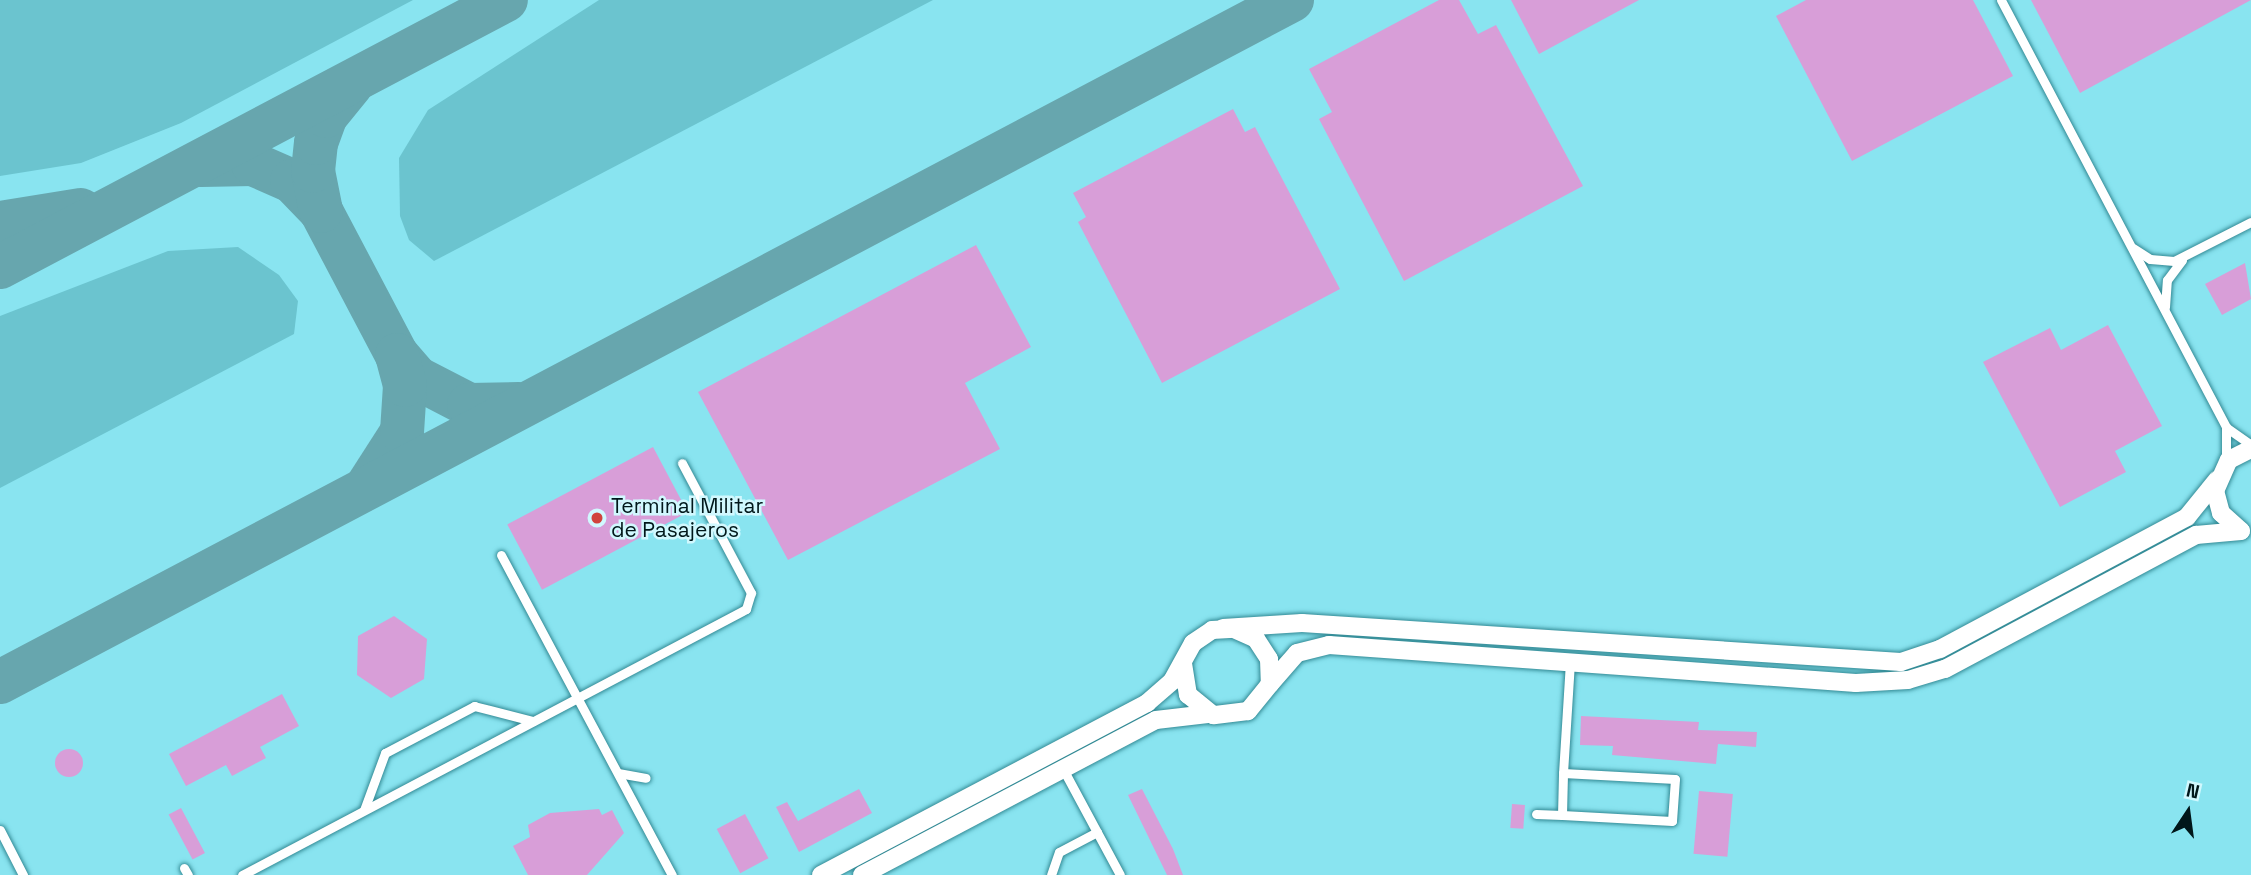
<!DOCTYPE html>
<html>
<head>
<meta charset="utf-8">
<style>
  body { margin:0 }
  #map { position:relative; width:2251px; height:875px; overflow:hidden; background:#9ff3fe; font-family:"Space Grotesk",sans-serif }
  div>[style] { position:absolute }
  .built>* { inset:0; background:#89e4f0; transform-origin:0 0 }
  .green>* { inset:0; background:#6bc4cf }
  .taxiway>* { height:44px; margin:-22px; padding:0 22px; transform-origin:22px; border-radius:22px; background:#67a6ae }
  .building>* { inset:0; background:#d89ed8; transform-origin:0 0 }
  .round { border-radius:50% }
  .roads { filter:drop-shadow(0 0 2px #338a95) drop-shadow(0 0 2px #338a95) }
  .service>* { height:9px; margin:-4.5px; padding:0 4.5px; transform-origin:4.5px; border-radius:4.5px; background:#fff }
  .minor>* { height:18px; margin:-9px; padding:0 9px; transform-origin:9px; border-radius:9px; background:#fff }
  .dots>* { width:19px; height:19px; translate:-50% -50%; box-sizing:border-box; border:4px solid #d1f8fe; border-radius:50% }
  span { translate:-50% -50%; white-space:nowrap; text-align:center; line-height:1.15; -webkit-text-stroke:5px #d1f8fe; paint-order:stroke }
  .poi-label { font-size:21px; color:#01171a }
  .left { translate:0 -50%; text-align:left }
  .north { position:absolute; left:2153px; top:777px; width:70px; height:70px; -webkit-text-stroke:5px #d1f8fe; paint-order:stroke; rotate:13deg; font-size:19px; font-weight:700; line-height:28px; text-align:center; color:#01171a }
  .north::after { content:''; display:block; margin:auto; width:24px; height:32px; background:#01171a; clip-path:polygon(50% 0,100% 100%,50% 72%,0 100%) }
</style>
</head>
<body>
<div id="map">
  <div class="built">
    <i style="left:0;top:0;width:2251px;height:875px"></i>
  </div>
  <div class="green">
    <i style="clip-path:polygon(0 0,413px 0,181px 123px,81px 163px,0 176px)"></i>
    <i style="clip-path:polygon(599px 0,933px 0,434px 261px,409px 240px,400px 216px,399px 158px,428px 110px)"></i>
    <i style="clip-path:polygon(238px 247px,279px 275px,298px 301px,294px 334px,0 488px,0 316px,168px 251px)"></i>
  </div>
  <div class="taxiway">
    <i style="left:201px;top:165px;width:52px;rotate:-1.1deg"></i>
    <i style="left:253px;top:164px;width:43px;rotate:23.6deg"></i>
    <i style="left:292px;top:181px;width:42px;rotate:46deg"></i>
    <i style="left:321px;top:211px;width:163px;rotate:62.2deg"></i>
    <i style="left:397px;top:355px;width:30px;rotate:49deg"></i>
    <i style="left:417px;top:378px;width:59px;rotate:27.4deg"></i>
    <i style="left:469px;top:405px;width:50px;rotate:-1.1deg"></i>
    <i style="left:321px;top:211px;width:41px;rotate:-101.3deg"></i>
    <i style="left:313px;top:171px;width:28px;rotate:-84deg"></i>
    <i style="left:316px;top:143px;width:29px;rotate:-70deg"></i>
    <i style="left:326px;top:116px;width:40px;rotate:-51deg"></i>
    <i style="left:0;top:223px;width:82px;rotate:-9.1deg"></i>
    <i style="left:0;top:267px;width:572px;rotate:-27.82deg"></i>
    <i style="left:368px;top:485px;width:63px;rotate:-57.3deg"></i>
    <i style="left:402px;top:432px;width:47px;rotate:-86.3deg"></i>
    <i style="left:405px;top:385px;width:31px;rotate:-105deg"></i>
    <i style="left:0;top:682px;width:1461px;rotate:-27.83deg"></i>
  </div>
  <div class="building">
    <i style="clip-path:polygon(1439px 0,1459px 0,1478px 34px,1496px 25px,1583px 186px,1404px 281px,1319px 119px,1332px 112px,1309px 69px)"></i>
    <i style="clip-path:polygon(1511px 0,1639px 0,1539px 54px)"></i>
    <i style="clip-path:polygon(1806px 0,1973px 0,2013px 76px,1852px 161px,1776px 16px)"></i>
    <i style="clip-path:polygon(2031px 0,2251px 0,2080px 93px)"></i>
    <i style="clip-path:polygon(1233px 109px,1245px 132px,1255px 127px,1340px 289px,1162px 383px,1078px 222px,1086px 217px,1073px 193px)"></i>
    <i style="clip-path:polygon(976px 245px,1031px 347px,965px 383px,1000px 449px,788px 560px,698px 392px)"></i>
    <i style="clip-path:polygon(2245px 263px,2251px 299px,2222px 315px,2205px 284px)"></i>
    <i style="clip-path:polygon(2108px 325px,2162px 426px,2115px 451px,2126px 472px,2060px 507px,1983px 362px,2050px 328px,2061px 350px)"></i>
    <i style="left:653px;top:447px;width:74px;height:165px;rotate:62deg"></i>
    <i style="clip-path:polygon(394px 616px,427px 639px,424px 679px,391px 698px,357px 675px,358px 636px)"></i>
    <i style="clip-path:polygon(282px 694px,299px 726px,260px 747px,266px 758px,232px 776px,226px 765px,186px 786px,169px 754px)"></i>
    <i style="clip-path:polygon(1581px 716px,1699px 722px,1698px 730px,1757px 732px,1756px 747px,1718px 744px,1716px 764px,1612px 755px,1613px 746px,1580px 745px)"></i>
    <i class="round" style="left:55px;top:749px;width:28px;height:28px"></i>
    <i style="clip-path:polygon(859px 789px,872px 813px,799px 852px,776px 807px,787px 802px,798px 821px)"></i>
    <i style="clip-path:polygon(1142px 789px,1173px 849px,1183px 875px,1167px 875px,1128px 795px)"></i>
    <i style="left:1699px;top:791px;width:34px;height:63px;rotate:5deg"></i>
    <i style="left:1512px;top:804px;width:13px;height:24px;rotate:4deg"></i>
    <i style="left:181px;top:808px;width:51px;height:14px;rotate:62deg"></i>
    <i style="clip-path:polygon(599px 809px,602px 815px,612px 810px,624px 833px,587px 875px,528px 875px,513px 846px,530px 837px,528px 825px,550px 813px)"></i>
    <i style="left:745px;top:814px;width:50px;height:32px;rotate:62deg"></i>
  </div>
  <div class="roads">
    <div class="service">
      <i style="left:2001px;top:0;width:483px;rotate:62.2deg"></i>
      <i style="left:2226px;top:427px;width:33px;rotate:90deg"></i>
      <i style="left:2133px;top:248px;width:20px;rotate:33deg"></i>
      <i style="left:2150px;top:259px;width:24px;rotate:5deg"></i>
      <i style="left:2174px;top:261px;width:86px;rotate:-26.9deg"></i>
      <i style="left:2165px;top:307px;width:27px;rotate:-86deg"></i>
      <i style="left:2167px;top:280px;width:25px;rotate:-53deg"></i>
      <i style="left:2227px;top:428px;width:29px;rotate:35deg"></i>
      <i style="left:501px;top:555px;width:363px;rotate:61.9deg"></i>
      <i style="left:1063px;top:769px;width:120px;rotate:61.7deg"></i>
      <i style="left:618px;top:773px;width:28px;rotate:10deg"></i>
      <i style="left:1563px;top:773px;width:112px;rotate:3.1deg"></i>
      <i style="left:1675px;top:779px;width:42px;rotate:94.1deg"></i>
      <i style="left:1672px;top:821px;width:110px;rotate:-176.9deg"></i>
      <i style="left:1562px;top:815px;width:42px;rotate:-88.6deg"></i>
      <i style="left:1563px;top:773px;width:111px;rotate:-86.4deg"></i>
      <i style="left:364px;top:810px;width:61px;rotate:-69.8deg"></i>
      <i style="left:385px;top:753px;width:101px;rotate:-27.8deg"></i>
      <i style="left:474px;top:706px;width:61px;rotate:14.3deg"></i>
      <i style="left:1536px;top:814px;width:26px;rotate:2deg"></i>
      <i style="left:0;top:830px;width:51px;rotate:62.9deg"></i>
      <i style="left:184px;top:868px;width:8px;rotate:60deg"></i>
      <i style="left:242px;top:875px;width:570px;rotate:-27.82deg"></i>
      <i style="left:746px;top:609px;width:17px;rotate:-73deg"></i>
      <i style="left:751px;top:593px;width:147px;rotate:-118deg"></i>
      <i style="left:1051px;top:875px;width:24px;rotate:-71deg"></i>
      <i style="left:1059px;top:852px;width:43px;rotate:-27.8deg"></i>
    </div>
    <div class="minor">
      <i style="left:2241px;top:531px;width:27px;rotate:-138deg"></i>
      <i style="left:2221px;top:513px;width:23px;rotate:-105deg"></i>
      <i style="left:2215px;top:491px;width:34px;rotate:-66deg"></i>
      <i style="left:2229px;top:460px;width:25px;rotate:-27deg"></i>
      <i style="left:1223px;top:628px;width:79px;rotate:-3.6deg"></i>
      <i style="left:1302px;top:623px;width:600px;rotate:3.73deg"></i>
      <i style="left:1901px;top:662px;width:41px;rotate:-18.4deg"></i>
      <i style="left:1940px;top:649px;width:280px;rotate:-28.1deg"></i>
      <i style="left:2187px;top:517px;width:48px;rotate:-51deg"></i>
      <i style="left:1270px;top:684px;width:41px;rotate:-48.9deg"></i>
      <i style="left:1297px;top:653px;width:33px;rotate:-14deg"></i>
      <i style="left:1329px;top:645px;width:528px;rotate:4.12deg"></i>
      <i style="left:1856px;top:683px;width:52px;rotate:-3.3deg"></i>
      <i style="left:1908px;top:680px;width:39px;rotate:-17deg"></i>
      <i style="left:1945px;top:669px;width:285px;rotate:-28.1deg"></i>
      <i style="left:2196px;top:535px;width:45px;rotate:-5.1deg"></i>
      <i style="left:821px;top:875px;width:369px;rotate:-27.8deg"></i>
      <i style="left:1147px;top:703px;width:33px;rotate:-41deg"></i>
      <i style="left:1172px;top:681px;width:43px;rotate:-61.1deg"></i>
      <i style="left:1193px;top:643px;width:23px;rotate:-34deg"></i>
      <i style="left:1212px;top:630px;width:22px;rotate:-3deg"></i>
      <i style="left:1234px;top:629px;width:24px;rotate:24deg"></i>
      <i style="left:1256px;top:639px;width:24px;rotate:57deg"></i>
      <i style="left:1269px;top:659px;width:25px;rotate:88deg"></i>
      <i style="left:1270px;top:684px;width:35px;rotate:129deg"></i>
      <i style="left:1248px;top:711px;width:35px;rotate:173deg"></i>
      <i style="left:1213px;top:715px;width:32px;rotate:-141deg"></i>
      <i style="left:1188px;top:695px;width:31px;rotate:-99deg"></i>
      <i style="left:862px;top:875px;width:332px;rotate:-27.8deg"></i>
      <i style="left:1156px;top:720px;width:52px;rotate:-6.6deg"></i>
    </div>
  </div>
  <div class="dots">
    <i style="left:597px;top:518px;background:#d1433d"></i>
  </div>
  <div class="poi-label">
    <span class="left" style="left:611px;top:518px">Terminal Militar<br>de Pasajeros</span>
  </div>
  <div class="north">N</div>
</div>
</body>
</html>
